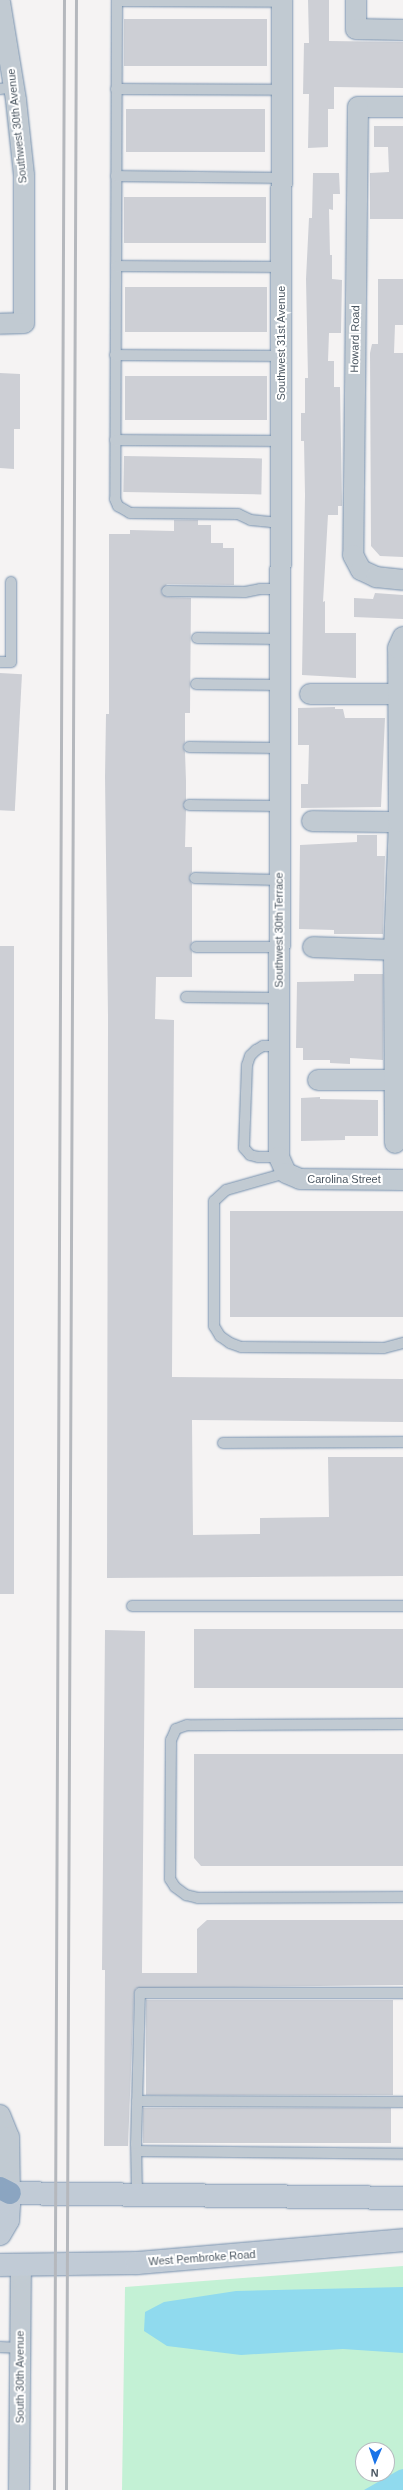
<!DOCTYPE html>
<html>
<head>
<meta charset="utf-8">
<style>
  body { margin:0 }
  #map { position:relative; width:403px; height:2490px; overflow:hidden; background:#f5f3f3; font-family:Helvetica,sans-serif }
  div>[style] { position:absolute }
  .green>* { inset:0; background:#c3f1d5 }
  .water>* { inset:0; background:#90daee }
  .building>* { inset:0; background:#cdcfd5; transform-origin:0 0 }
  .roads { filter:drop-shadow(0 0 1px #7690ad) drop-shadow(0 0 1px #7690ad) }
  .lane>* { height:10px; margin:-5px; padding:0 5px; transform-origin:5px; border-radius:5px; background:#c1cad2 }
  .street>* { height:20px; margin:-10px; padding:0 10px; transform-origin:10px; border-radius:10px; background:#c1cad2 }
  .secondary>* { height:22px; margin:-11px; padding:0 11px; transform-origin:11px; border-radius:11px; background:#c1cbd6 }
  .highway>* { height:22px; margin:-11px; padding:0 11px; transform-origin:11px; border-radius:11px; background:#8ba5c1 }
  .rail>* { height:3px; margin:-1.5px; padding:0 1.5px; transform-origin:1.5px; border-radius:1.5px; background:#b5b8bd }
  span { translate:-50% -50%; white-space:nowrap; text-align:center; line-height:1.15; -webkit-text-stroke:4px #fff; paint-order:stroke }
  .street-label { font-size:11px; color:#4a5661 }
  .north { position:absolute; left:355px; top:2442px; width:40px; height:40px; box-sizing:border-box; background:#fff; border:1px solid #b7bbc0; border-radius:50%; rotate:182deg; font-size:11px; font-weight:700; line-height:16px; text-align:center; color:#4a5661 }
  .north::after { content:''; display:block; margin:auto; width:14px; height:18px; background:#1a73e8; clip-path:polygon(50% 0,100% 100%,50% 72%,0 100%) }
</style>
</head>
<body>
<div id="map">
  <div class="green">
    <i style="clip-path:polygon(evenodd,403px 2266px,403px 2490px,122px 2490px,125px 2287px,403px 2266px,363px 2450px,387px 2450px,387px 2474px,363px 2474px,363px 2450px)"></i>
  </div>
  <div class="water">
    <i style="clip-path:polygon(403px 2287px,403px 2353px,343px 2349px,241px 2355px,167px 2346px,144px 2331px,145px 2312px,164px 2302px,236px 2291px)"></i>
    <i style="clip-path:polygon(403px 2469px,403px 2490px,364px 2490px,399px 2470px)"></i>
  </div>
  <div class="building">
    <i style="clip-path:polygon(308px 0,329px 0,329px 41px,403px 42px,403px 88px,334px 87px,334px 109px,328px 109px,328px 147px,308px 148px,309px 94px,303px 94px,304px 43px,309px 43px)"></i>
    <i style="left:124px;top:19px;width:143px;height:47px"></i>
    <i style="left:126px;top:109px;width:139px;height:43px"></i>
    <i style="clip-path:polygon(374px 126px,403px 126px,403px 219px,370px 219px,370px 173px,389px 172px,388px 147px,374px 147px)"></i>
    <i style="clip-path:polygon(313px 173px,339px 173px,340px 194px,333px 194px,333px 210px,329px 209px,330px 255px,332px 255px,332px 279px,342px 280px,341px 333px,329px 333px,328px 361px,334px 361px,334px 387px,340px 387px,342px 502px,342px 506px,338px 506px,338px 515px,328px 515px,323px 602px,325px 601px,325px 633px,356px 633px,356px 678px,302px 675px,305px 495px,304px 441px,301px 441px,301px 413px,305px 413px,305px 378px,308px 378px,306px 279px,309px 218px,312px 218px)"></i>
    <i style="left:124px;top:197px;width:142px;height:46px"></i>
    <i style="clip-path:polygon(378px 279px,403px 279px,403px 325px,395px 325px,394px 353px,403px 353px,403px 557px,380px 556px,371px 546px,370px 353px,372px 344px,378px 344px)"></i>
    <i style="left:125px;top:287px;width:142px;height:45px"></i>
    <i style="clip-path:polygon(0 373px,20px 374px,20px 429px,14px 429px,14px 469px,0 468px)"></i>
    <i style="left:125px;top:376px;width:142px;height:44px"></i>
    <i style="left:124px;top:456px;width:138px;height:36px;rotate:1deg"></i>
    <i style="clip-path:polygon(174px 520px,198px 520px,198px 525px,211px 525px,211px 543px,223px 543px,223px 548px,234px 548px,234px 585px,167px 584px,161px 591px,162px 594px,167px 597px,191px 598px,190px 713px,185px 713px,185px 742px,183px 747px,185px 752px,186px 781px,186px 800px,183px 805px,186px 810px,185px 847px,192px 847px,192px 872px,189px 878px,192px 884px,192px 942px,190px 947px,192px 952px,192px 977px,156px 977px,155px 1019px,174px 1020px,172px 1377px,403px 1379px,403px 1422px,192px 1420px,193px 1535px,260px 1534px,260px 1518px,329px 1517px,328px 1457px,403px 1457px,403px 1576px,107px 1578px,108px 1017px,105px 777px,106px 714px,109px 714px,109px 534px,130px 534px,130px 530px,174px 531px)"></i>
    <i style="clip-path:polygon(375px 593px,403px 595px,403px 619px,354px 617px,354px 598px,373px 599px)"></i>
    <i style="left:0;top:673px;width:22px;height:137px;rotate:3deg"></i>
    <i style="clip-path:polygon(335px 707px,335px 709px,343px 709px,345px 718px,385px 718px,381px 807px,301px 808px,301px 784px,308px 784px,309px 745px,298px 745px,298px 708px)"></i>
    <i style="clip-path:polygon(357px 835px,377px 835px,377px 856px,385px 856px,383px 934px,334px 934px,334px 930px,299px 929px,300px 845px,357px 842px)"></i>
    <i style="left:0;top:946px;width:14px;height:648px"></i>
    <i style="clip-path:polygon(354px 974px,383px 974px,383px 1060px,350px 1058px,350px 1064px,330px 1063px,330px 1060px,303px 1060px,303px 1048px,296px 1048px,297px 982px,354px 981px)"></i>
    <i style="clip-path:polygon(320px 1097px,320px 1099px,378px 1100px,378px 1136px,345px 1136px,345px 1140px,301px 1141px,301px 1098px)"></i>
    <i style="left:230px;top:1211px;width:173px;height:106px"></i>
    <i style="left:194px;top:1629px;width:209px;height:59px"></i>
    <i style="clip-path:polygon(105px 1630px,145px 1631px,142px 1973px,197px 1973px,197px 1929px,207px 1920px,403px 1920px,403px 1985px,136px 1988px,134px 1993px,128px 2146px,104px 2146px,105px 1970px,102px 1970px)"></i>
    <i style="clip-path:polygon(194px 1754px,403px 1754px,403px 1866px,201px 1866px,194px 1858px)"></i>
    <i style="left:146px;top:2000px;width:247px;height:95px"></i>
    <i style="left:143px;top:2108px;width:248px;height:35px"></i>
  </div>
  <div class="roads">
    <div class="lane">
      <i style="left:117px;top:0;width:499px;rotate:90.2deg"></i>
      <i style="left:115px;top:499px;width:8px;rotate:67deg"></i>
      <i style="left:118px;top:506px;width:14px;rotate:30deg"></i>
      <i style="left:130px;top:513px;width:108px;rotate:0.5deg"></i>
      <i style="left:238px;top:514px;width:14px;rotate:25deg"></i>
      <i style="left:251px;top:520px;width:30px;rotate:6deg"></i>
      <i style="left:117px;top:1px;width:165px;rotate:0.3deg"></i>
      <i style="left:0;top:89px;width:14px;rotate:-8deg"></i>
      <i style="left:116px;top:89px;width:166px;rotate:0.3deg"></i>
      <i style="left:116px;top:176px;width:166px;rotate:0.7deg"></i>
      <i style="left:116px;top:266px;width:166px;rotate:0.3deg"></i>
      <i style="left:115px;top:355px;width:166px;rotate:0.3deg"></i>
      <i style="left:115px;top:440px;width:166px;rotate:0.3deg"></i>
      <i style="left:167px;top:591px;width:78px;rotate:0.7deg"></i>
      <i style="left:245px;top:592px;width:15px;rotate:-11deg"></i>
      <i style="left:260px;top:589px;width:21px"></i>
      <i style="left:197px;top:638px;width:83px;rotate:0.7deg"></i>
      <i style="left:0;top:662px;width:11px"></i>
      <i style="left:11px;top:662px;width:80px;rotate:-90deg"></i>
      <i style="left:196px;top:684px;width:84px;rotate:0.7deg"></i>
      <i style="left:189px;top:747px;width:90px;rotate:0.6deg"></i>
      <i style="left:189px;top:805px;width:90px;rotate:0.6deg"></i>
      <i style="left:195px;top:878px;width:84px;rotate:1.4deg"></i>
      <i style="left:196px;top:947px;width:83px"></i>
      <i style="left:186px;top:997px;width:93px;rotate:0.6deg"></i>
      <i style="left:279px;top:1046px;width:16px;rotate:180deg"></i>
      <i style="left:263px;top:1046px;width:8px;rotate:150deg"></i>
      <i style="left:256px;top:1050px;width:8px;rotate:135deg"></i>
      <i style="left:250px;top:1056px;width:9px;rotate:108deg"></i>
      <i style="left:247px;top:1065px;width:83px;rotate:92.1deg"></i>
      <i style="left:244px;top:1148px;width:9px;rotate:49deg"></i>
      <i style="left:250px;top:1155px;width:8px;rotate:14deg"></i>
      <i style="left:258px;top:1157px;width:21px"></i>
      <i style="left:286px;top:1173px;width:62px;rotate:164.2deg"></i>
      <i style="left:226px;top:1190px;width:16px;rotate:137deg"></i>
      <i style="left:214px;top:1201px;width:125px;rotate:90deg"></i>
      <i style="left:214px;top:1326px;width:12px;rotate:59deg"></i>
      <i style="left:220px;top:1336px;width:12px;rotate:35deg"></i>
      <i style="left:230px;top:1343px;width:12px;rotate:20deg"></i>
      <i style="left:241px;top:1347px;width:143px;rotate:0.4deg"></i>
      <i style="left:384px;top:1348px;width:20px;rotate:-15deg"></i>
      <i style="left:223px;top:1443px;width:180px;rotate:-0.3deg"></i>
      <i style="left:132px;top:1606px;width:271px"></i>
      <i style="left:403px;top:1724px;width:216px;rotate:179.7deg"></i>
      <i style="left:187px;top:1725px;width:12px;rotate:160deg"></i>
      <i style="left:176px;top:1729px;width:12px;rotate:114deg"></i>
      <i style="left:171px;top:1740px;width:139px;rotate:90.4deg"></i>
      <i style="left:170px;top:1879px;width:9px;rotate:58deg"></i>
      <i style="left:175px;top:1887px;width:14px;rotate:36deg"></i>
      <i style="left:186px;top:1895px;width:12px;rotate:14deg"></i>
      <i style="left:198px;top:1898px;width:205px;rotate:-0.3deg"></i>
      <i style="left:137px;top:2101px;width:266px;rotate:0.2deg"></i>
      <i style="left:137px;top:2151px;width:266px;rotate:0.6deg"></i>
      <i style="left:137px;top:2194px;width:50px;rotate:-91.1deg"></i>
      <i style="left:136px;top:2144px;width:151px;rotate:-88.5deg"></i>
      <i style="left:140px;top:1993px;width:263px"></i>
      <i style="left:0;top:2347px;width:20px;rotate:3deg"></i>
    </div>
    <div class="street">
      <i style="left:282px;top:0;width:1157px;rotate:90.15deg"></i>
      <i style="left:279px;top:1157px;width:17px;rotate:66deg"></i>
      <i style="left:286px;top:1173px;width:15px;rotate:23deg"></i>
      <i style="left:300px;top:1179px;width:103px;rotate:0.6deg"></i>
      <i style="left:356px;top:0;width:29px;rotate:90deg"></i>
      <i style="left:356px;top:29px;width:47px;rotate:1.2deg"></i>
      <i style="left:0;top:2px;width:99px;rotate:80.7deg"></i>
      <i style="left:16px;top:100px;width:75px;rotate:83.9deg"></i>
      <i style="left:24px;top:175px;width:148px;rotate:90deg"></i>
      <i style="left:24px;top:323px;width:24px;rotate:178deg"></i>
      <i style="left:403px;top:107px;width:45px;rotate:180deg"></i>
      <i style="left:358px;top:107px;width:448px;rotate:90.6deg"></i>
      <i style="left:353px;top:555px;width:17px;rotate:62deg"></i>
      <i style="left:361px;top:570px;width:17px;rotate:25deg"></i>
      <i style="left:376px;top:577px;width:27px;rotate:6deg"></i>
      <i style="left:310px;top:694px;width:87px"></i>
      <i style="left:312px;top:821px;width:87px;rotate:0.7deg"></i>
      <i style="left:313px;top:947px;width:81px;rotate:2.1deg"></i>
      <i style="left:318px;top:1080px;width:76px"></i>
      <i style="left:395px;top:1143px;width:193px;rotate:-90.3deg"></i>
      <i style="left:394px;top:950px;width:128px;rotate:-87.8deg"></i>
      <i style="left:399px;top:822px;width:174px;rotate:-90.3deg"></i>
      <i style="left:398px;top:648px;width:12px;rotate:-66deg"></i>
      <i style="left:0;top:2115px;width:24px;rotate:68deg"></i>
      <i style="left:9px;top:2137px;width:56px;rotate:89deg"></i>
      <i style="left:19px;top:2490px;width:226px;rotate:-89.5deg"></i>
    </div>
    <div class="secondary">
      <i style="left:0;top:2193px;width:403px;rotate:0.7deg"></i>
      <i style="left:0;top:2234px;width:16px;rotate:-60deg"></i>
      <i style="left:8px;top:2220px;width:27px;rotate:-86deg"></i>
      <i style="left:0;top:2265px;width:137px;rotate:-0.8deg"></i>
      <i style="left:137px;top:2263px;width:267px;rotate:-4.9deg"></i>
    </div>
    <div class="highway">
      <i style="left:0;top:2188px;width:11px;rotate:27deg"></i>
    </div>
  </div>
  <div class="rail">
    <i style="left:54px;top:2490px;width:2490px;rotate:-89.77deg"></i>
    <i style="left:66px;top:2490px;width:2490px;rotate:-89.77deg"></i>
  </div>
  <div class="street-label">
    <span style="left:17px;top:126px;rotate:-96deg">Southwest 30th Avenue</span>
    <span style="left:355px;top:339px;rotate:-89deg">Howard Road</span>
    <span style="left:281px;top:343px;rotate:-90deg">Southwest 31st Avenue</span>
    <span style="left:279px;top:930px;rotate:-90deg">Southwest 30th Terrace</span>
    <span style="left:344px;top:1179px">Carolina Street</span>
    <span style="left:202px;top:2258px;rotate:-4deg">West Pembroke Road</span>
    <span style="left:20px;top:2377px;rotate:-90deg">South 30th Avenue</span>
  </div>
  <div class="north">N</div>
</div>
</body>
</html>
